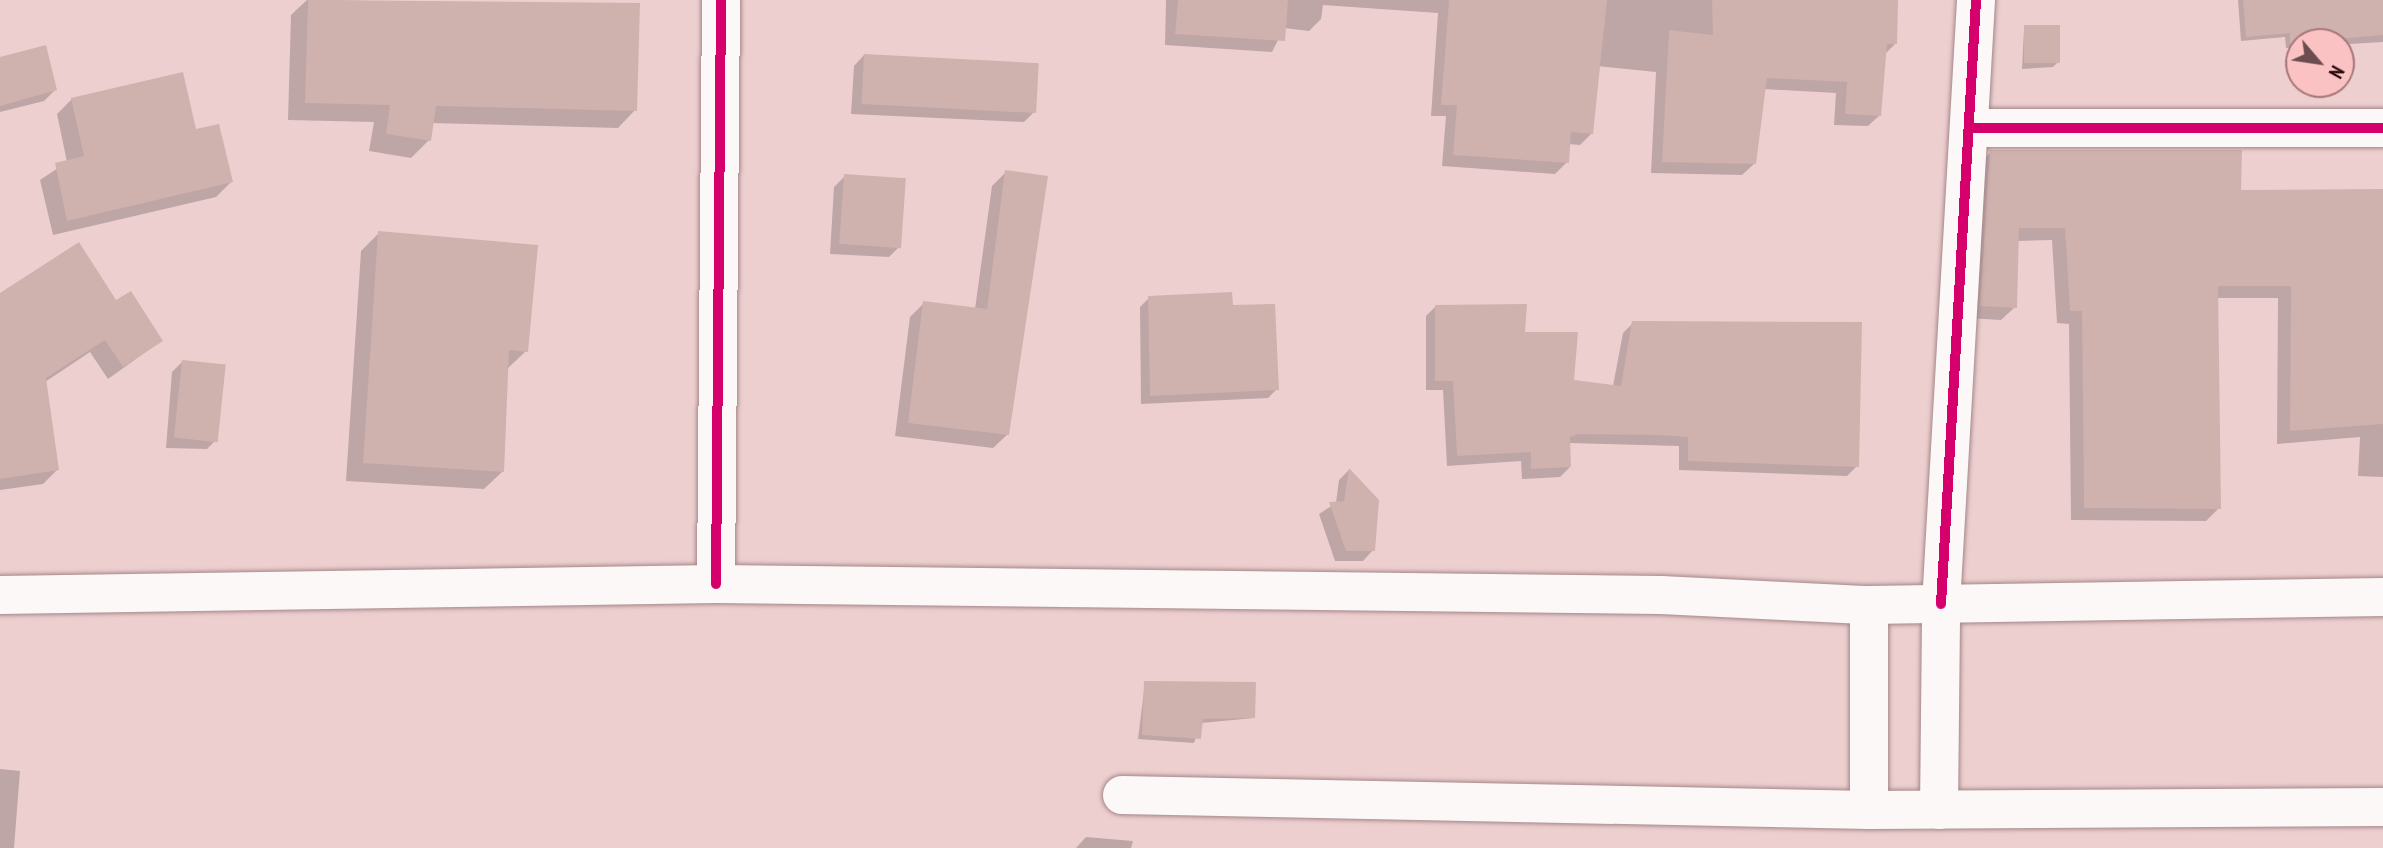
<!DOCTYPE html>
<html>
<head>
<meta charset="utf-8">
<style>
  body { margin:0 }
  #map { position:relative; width:2383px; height:848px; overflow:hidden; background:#eecfd0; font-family:"PT Sans Narrow",sans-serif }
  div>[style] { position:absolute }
  .shadow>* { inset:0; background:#0003 }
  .building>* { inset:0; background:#cfb1ad; transform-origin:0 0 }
  .roads { filter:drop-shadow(0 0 2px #a48789) drop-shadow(0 0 2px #a48789) }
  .minor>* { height:38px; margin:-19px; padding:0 19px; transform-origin:19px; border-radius:19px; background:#fcf8f8 }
  .major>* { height:38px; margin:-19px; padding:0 19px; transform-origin:19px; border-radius:19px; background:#fcf8f8 }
  .cycleway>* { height:10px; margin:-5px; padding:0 5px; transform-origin:5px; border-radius:5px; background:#d6006c }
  span { translate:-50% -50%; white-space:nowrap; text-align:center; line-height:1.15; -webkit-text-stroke:6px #fbc2c4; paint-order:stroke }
  .north { position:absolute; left:2285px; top:28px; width:70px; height:70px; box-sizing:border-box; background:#fbc2c4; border:2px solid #a6777a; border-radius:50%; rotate:119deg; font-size:19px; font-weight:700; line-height:28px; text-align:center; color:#26060a }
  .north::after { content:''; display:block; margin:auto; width:24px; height:32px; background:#6c4c4f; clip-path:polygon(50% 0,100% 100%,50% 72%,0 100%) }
</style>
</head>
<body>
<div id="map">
  <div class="shadow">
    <i style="clip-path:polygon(307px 0,638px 5px,635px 110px,618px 128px,431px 123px,429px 140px,411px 158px,369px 151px,374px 122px,288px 120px,291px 15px)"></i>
    <i style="clip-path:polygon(1166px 0,1896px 0,1896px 43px,1884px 55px,1880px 115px,1868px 126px,1834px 125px,1836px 93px,1764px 89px,1754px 164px,1742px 175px,1651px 173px,1656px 72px,1597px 66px,1592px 133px,1580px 145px,1568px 144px,1567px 162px,1555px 174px,1442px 166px,1446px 116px,1431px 116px,1438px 13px,1323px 5px,1321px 19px,1309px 31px,1284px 28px,1272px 52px,1165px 45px)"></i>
    <i style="clip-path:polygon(2238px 0,2383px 0,2383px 42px,2286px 48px,2285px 37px,2241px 41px)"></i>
    <i style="clip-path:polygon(2024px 30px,2058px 62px,2053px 67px,2022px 69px)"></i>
    <i style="clip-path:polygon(864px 55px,1035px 111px,1024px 122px,851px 114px,854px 66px)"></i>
    <i style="clip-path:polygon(0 58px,55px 90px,44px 101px,0 112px)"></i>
    <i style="clip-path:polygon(72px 99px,194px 131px,231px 182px,216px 197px,53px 235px,40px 180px,67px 162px,57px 114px)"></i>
    <i style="clip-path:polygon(1991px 152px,2239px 192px,2383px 191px,2383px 477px,2358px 476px,2360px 437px,2277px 444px,2278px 298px,2217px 298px,2219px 508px,2206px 521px,2071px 520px,2069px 324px,2057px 323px,2052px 240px,2017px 241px,2015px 307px,2001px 320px,1968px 318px,1978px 165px)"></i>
    <i style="clip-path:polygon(1006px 172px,1008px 434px,993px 448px,895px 436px,910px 317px,924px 303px,975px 309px,992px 186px)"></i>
    <i style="clip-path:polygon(845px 176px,899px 247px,889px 257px,830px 254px,834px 187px)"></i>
    <i style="clip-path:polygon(379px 233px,526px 351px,507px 369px,503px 471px,484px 489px,346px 481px,361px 251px)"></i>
    <i style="clip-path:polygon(0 295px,116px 303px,161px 341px,108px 379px,90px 352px,45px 382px,57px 470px,43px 484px,0 490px)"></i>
    <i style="clip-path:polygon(1149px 298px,1277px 389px,1268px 398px,1141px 404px,1140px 307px)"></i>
    <i style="clip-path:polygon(1435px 307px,1523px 334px,1572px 381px,1613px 386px,1623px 333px,1633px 323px,1857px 466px,1847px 476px,1679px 470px,1679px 446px,1569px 443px,1570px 467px,1560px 477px,1522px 479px,1521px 461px,1447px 466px,1443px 390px,1426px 390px,1426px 316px)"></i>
    <i style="clip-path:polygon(182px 362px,218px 438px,207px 449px,166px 448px,172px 372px)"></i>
    <i style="clip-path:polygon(1349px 470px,1373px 550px,1363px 561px,1335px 561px,1319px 514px,1336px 503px,1339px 480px)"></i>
    <i style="clip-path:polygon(1145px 683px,1254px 718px,1201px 723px,1194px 743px,1138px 739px)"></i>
    <i style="clip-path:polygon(0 769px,20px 771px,14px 848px,0 848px)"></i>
    <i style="clip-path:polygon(1086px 837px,1133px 841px,1131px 848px,1076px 848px)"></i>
  </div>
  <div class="building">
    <i style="clip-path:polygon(308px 0,640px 3px,637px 111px,436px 106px,431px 141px,386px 134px,390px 105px,305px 103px)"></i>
    <i style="clip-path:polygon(1178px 0,1288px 0,1285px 41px,1175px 34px)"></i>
    <i style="clip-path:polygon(1449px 0,1607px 0,1593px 134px,1571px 132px,1569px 163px,1453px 155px,1457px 105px,1441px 105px)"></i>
    <i style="clip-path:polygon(1712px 0,1898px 0,1897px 44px,1887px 44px,1881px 116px,1845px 114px,1847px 82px,1767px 78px,1756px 164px,1662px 162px,1669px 30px,1713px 35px)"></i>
    <i style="clip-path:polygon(2243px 0,2383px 0,2383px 35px,2290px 43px,2290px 33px,2246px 37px)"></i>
    <i style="left:2060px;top:25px;width:38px;height:36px;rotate:90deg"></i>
    <i style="clip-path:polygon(46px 45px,57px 90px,0 106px,0 57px)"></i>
    <i style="left:864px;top:54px;width:175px;height:50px;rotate:3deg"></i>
    <i style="clip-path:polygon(183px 72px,196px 129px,219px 124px,233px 182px,67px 221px,55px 163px,84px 156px,71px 98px)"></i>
    <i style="clip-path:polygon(1990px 150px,2242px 150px,2241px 190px,2383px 189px,2383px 424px,2290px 431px,2291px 286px,2218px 286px,2221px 509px,2084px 508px,2082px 311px,2070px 311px,2065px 228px,2019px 228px,2017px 308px,1980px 306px)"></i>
    <i style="clip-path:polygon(1005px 170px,1048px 176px,1009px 435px,908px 423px,923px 301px,987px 309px)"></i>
    <i style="left:844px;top:174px;width:62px;height:70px;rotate:4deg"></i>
    <i style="clip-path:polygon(378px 231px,538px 245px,528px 352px,509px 350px,504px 472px,363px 463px)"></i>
    <i style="clip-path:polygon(79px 242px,116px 300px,131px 291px,163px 341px,123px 367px,105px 340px,46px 378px,59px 470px,0 479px,0 293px)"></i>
    <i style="clip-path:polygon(1232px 292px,1233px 305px,1275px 304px,1279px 390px,1150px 396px,1148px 296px)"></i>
    <i style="clip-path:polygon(1527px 304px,1525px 332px,1578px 332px,1574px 380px,1621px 386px,1632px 321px,1862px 322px,1859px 467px,1688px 461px,1688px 437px,1659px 435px,1578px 434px,1570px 437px,1571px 467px,1531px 469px,1531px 452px,1457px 456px,1453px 381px,1435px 381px,1435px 305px)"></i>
    <i style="left:182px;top:360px;width:44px;height:78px;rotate:6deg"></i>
    <i style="clip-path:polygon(1349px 468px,1379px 500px,1375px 551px,1346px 551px,1329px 502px,1344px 501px)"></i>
    <i style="clip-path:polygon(1144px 681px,1256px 682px,1255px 718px,1203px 719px,1201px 739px,1142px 735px)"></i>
  </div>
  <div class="roads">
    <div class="minor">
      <i style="left:1970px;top:128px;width:413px"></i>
      <i style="left:716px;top:584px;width:584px;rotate:-89.51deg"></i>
      <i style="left:1869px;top:605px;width:205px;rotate:90deg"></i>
      <i style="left:1122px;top:795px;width:747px;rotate:1.15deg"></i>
      <i style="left:1869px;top:810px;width:514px;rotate:-0.33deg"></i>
      <i style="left:1939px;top:810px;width:206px;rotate:-89.4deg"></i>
      <i style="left:1941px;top:604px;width:605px;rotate:-86.68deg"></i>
    </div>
    <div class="major">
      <i style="left:0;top:595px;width:716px;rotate:-0.88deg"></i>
      <i style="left:716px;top:584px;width:945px;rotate:0.67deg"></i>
      <i style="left:1661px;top:595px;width:208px;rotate:2.8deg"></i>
      <i style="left:1869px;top:605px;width:514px;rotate:-0.89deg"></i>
    </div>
  </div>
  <div class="cycleway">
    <i style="left:1970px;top:128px;width:413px"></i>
    <i style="left:716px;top:584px;width:584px;rotate:-89.51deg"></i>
    <i style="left:1941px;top:604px;width:605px;rotate:-86.68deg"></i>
  </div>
  <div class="north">N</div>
</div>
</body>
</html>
